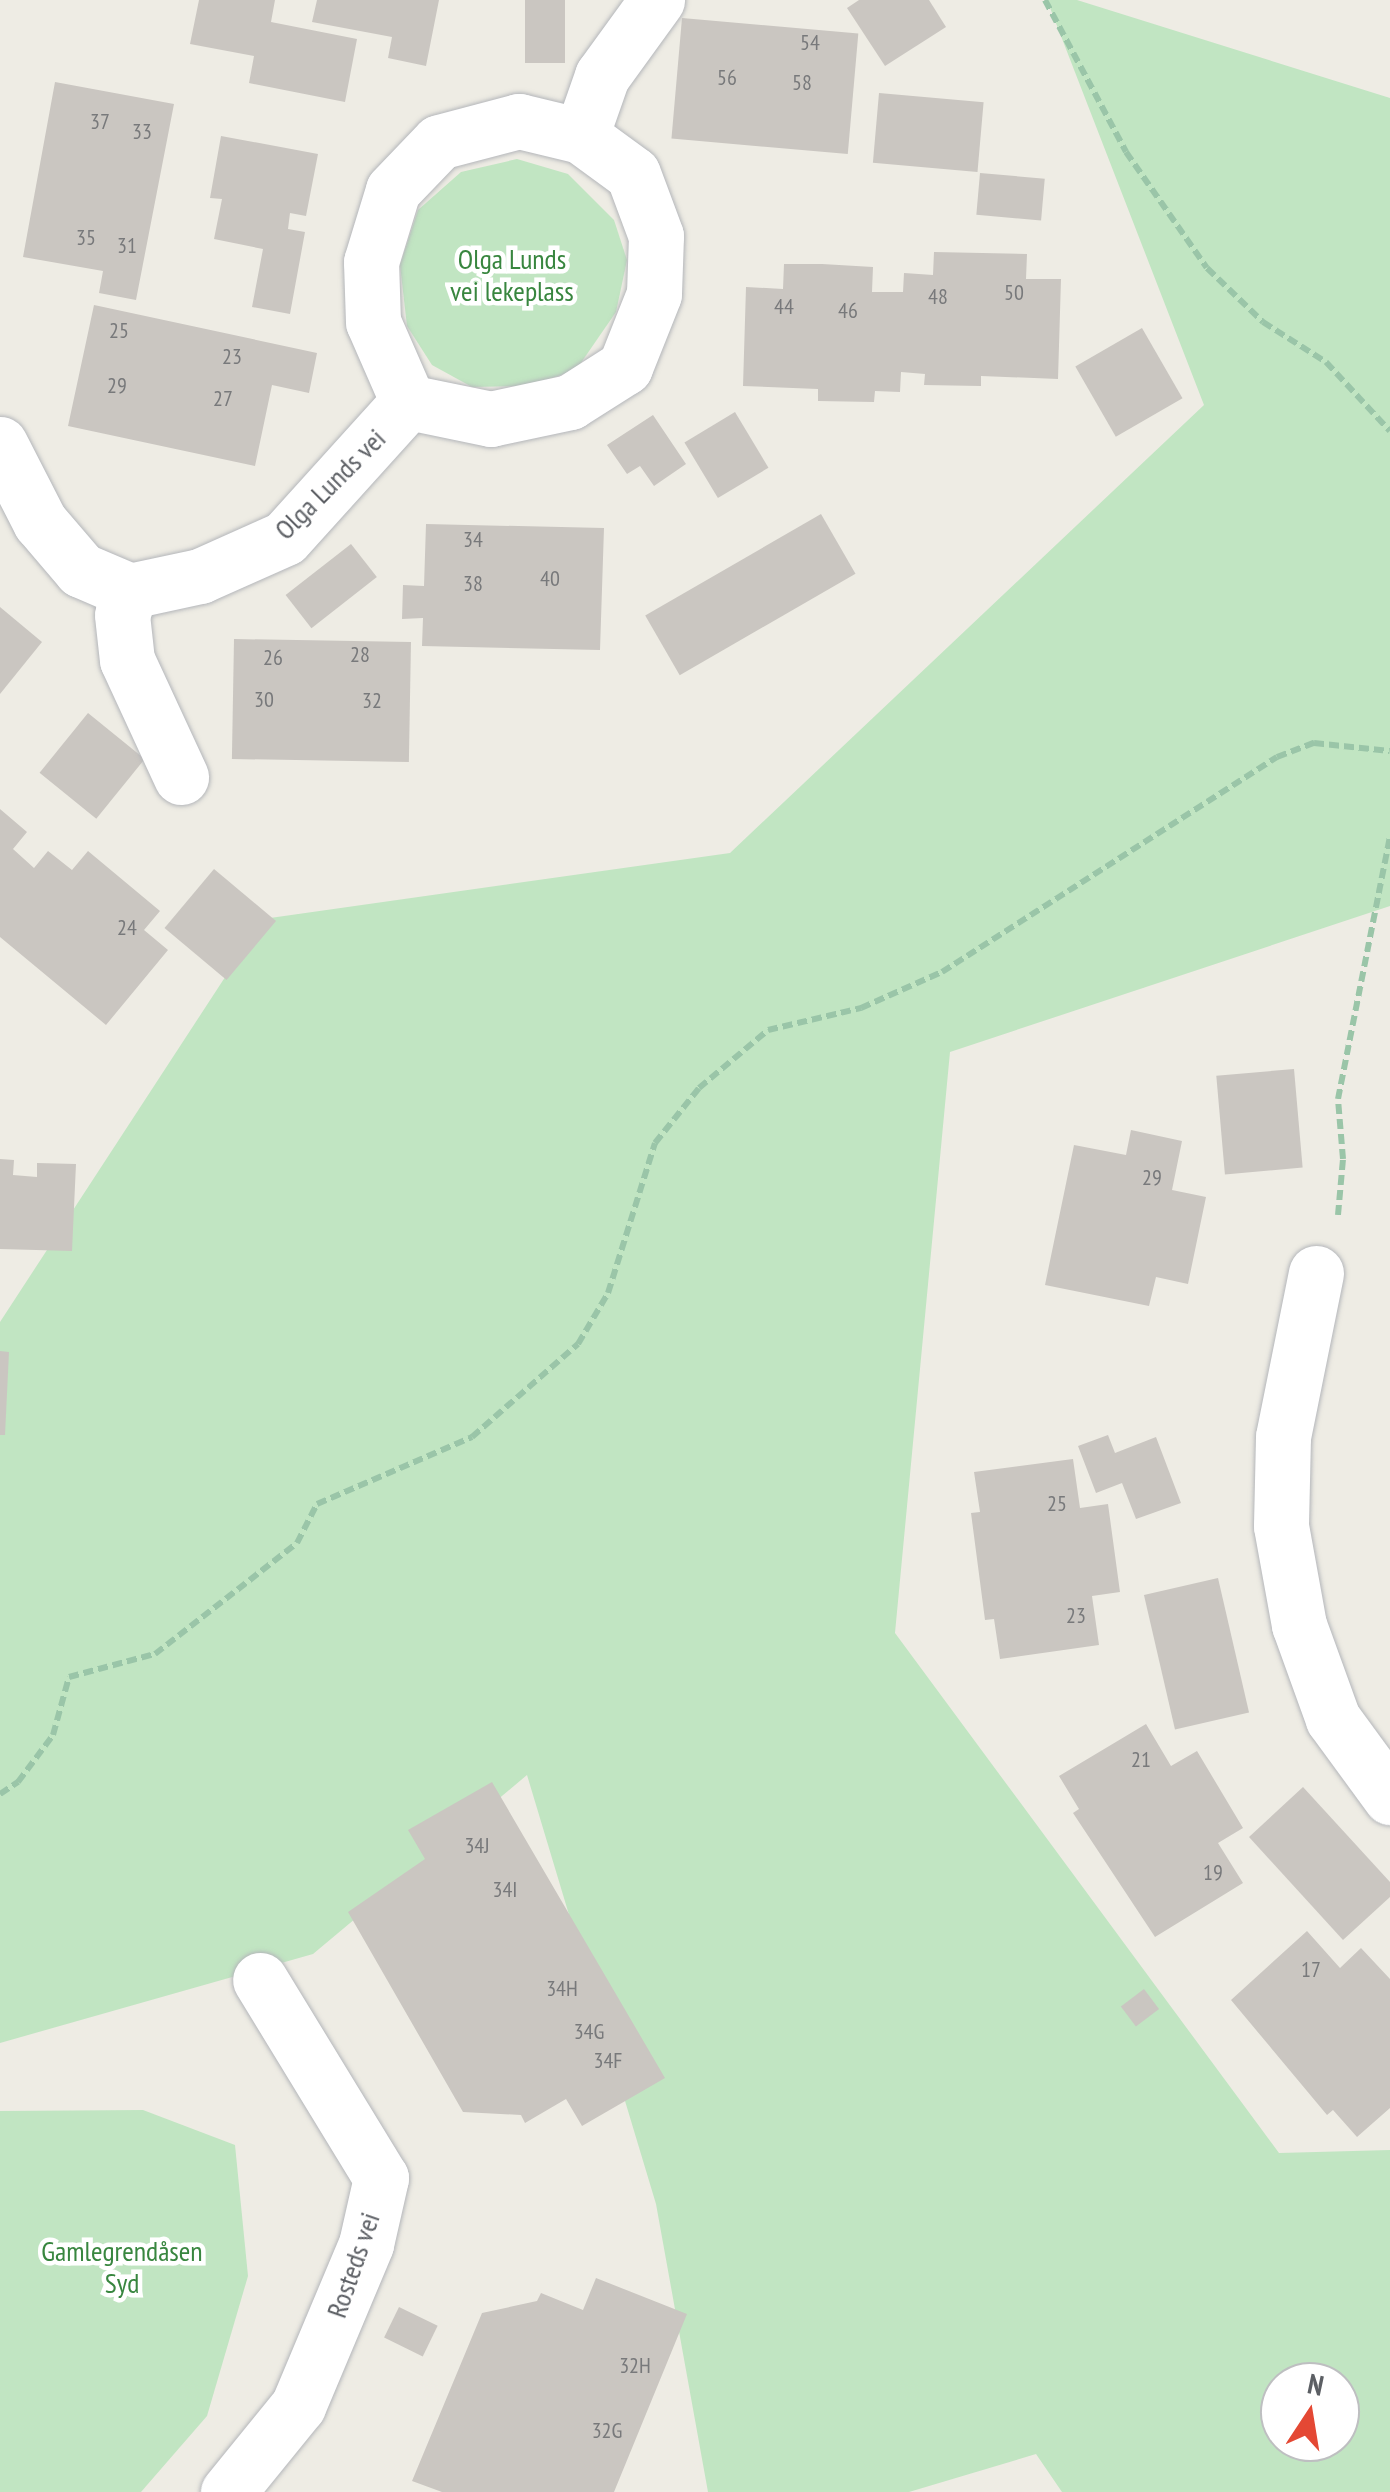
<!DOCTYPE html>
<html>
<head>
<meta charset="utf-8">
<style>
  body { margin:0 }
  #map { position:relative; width:1390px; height:2492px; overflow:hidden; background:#eeece4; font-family:"PT Sans Narrow",sans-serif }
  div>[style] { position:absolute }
  .green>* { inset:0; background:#c1e5c2 }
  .building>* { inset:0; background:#cac6c1; transform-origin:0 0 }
  .path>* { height:6px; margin-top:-3px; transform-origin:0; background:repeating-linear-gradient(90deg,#9ac5a8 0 10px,transparent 0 15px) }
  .roads { filter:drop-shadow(0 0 2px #b4b6ba) drop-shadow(0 0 2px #b4b6ba) }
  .street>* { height:55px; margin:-27.5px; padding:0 27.5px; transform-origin:27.5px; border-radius:27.5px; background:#fff }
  span { translate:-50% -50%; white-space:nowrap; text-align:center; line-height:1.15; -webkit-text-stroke:9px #fff; paint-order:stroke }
  .number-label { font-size:22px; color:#78797b }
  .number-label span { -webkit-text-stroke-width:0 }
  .park-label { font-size:28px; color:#38863f }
  .street-label { font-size:28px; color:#5c5f64 }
  .north { position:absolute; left:1260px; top:2362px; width:100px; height:100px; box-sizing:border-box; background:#fff; border:2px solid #bebfc1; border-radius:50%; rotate:12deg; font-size:28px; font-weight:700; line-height:40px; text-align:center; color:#5c5f64 }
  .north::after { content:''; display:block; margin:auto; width:35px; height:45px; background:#e44834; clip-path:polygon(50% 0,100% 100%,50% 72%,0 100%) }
</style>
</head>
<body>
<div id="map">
  <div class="green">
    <i style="clip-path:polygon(evenodd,1047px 0,1077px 0,1390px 98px,1390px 906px,950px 1052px,895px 1633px,1279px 2153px,1390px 2150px,1390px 2492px,1062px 2492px,1036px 2454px,909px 2492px,708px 2492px,656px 2204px,527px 1775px,313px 1954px,0 2043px,0 1322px,263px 919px,730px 853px,1204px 405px,1047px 0,1280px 2382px,1340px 2382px,1340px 2442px,1280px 2442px,1280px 2382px)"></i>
    <i style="clip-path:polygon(517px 159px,568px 174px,614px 220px,627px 260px,616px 312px,576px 370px,528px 386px,472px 387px,432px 365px,407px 326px,400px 265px,418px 210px,461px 172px)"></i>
    <i style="clip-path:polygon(143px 2110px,235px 2145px,248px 2276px,207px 2416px,141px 2492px,0 2492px,0 2111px)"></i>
  </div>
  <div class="building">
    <i style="clip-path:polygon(199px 0,275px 0,271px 22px,357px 39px,345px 102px,249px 83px,254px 56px,190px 44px)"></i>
    <i style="clip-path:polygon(317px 0,439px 0,426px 66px,388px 58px,392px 37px,312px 22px)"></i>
    <i style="left:525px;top:0;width:40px;height:63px"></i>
    <i style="clip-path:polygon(859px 0,929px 0,946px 27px,885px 66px,847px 8px)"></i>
    <i style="left:682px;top:18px;width:177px;height:121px;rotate:5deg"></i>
    <i style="clip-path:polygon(55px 82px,174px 104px,136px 300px,99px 293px,103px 271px,23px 257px)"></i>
    <i style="left:879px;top:93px;width:105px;height:70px;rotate:5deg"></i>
    <i style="clip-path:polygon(221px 136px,318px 154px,306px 216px,290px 213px,288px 229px,305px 232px,290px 314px,252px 307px,263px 249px,214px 239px,222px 199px,210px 198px)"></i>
    <i style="left:980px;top:173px;width:65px;height:42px;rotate:5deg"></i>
    <i style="clip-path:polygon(934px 252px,1027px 254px,1026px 279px,1061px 279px,1058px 379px,981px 376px,981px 386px,924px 385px,925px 374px,901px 372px,900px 392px,875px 391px,874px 402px,818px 401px,818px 389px,743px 386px,746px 287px,783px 289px,784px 264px,822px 264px,873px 267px,872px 292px,903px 292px,904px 273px,933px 275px)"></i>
    <i style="clip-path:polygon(94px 305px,317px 353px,309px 393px,272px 385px,255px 466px,68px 426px)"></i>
    <i style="left:1142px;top:328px;width:81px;height:77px;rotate:60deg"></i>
    <i style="left:735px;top:412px;width:65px;height:59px;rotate:59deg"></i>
    <i style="clip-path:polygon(653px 415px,686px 464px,654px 486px,640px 466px,627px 474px,607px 445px)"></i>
    <i style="left:821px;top:514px;width:69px;height:203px;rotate:60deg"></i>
    <i style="clip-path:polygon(426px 524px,604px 528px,600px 650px,422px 646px,423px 618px,402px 619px,403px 585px,424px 586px)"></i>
    <i style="left:351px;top:544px;width:42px;height:83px;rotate:52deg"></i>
    <i style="clip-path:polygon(0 607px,42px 642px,0 694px)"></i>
    <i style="left:234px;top:639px;width:177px;height:120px;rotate:1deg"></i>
    <i style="left:88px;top:713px;width:73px;height:77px;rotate:39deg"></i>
    <i style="clip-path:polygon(0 809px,27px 832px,13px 849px,34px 868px,48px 851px,72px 870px,88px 851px,160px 911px,144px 930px,168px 950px,106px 1025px,0 937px)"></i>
    <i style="left:214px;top:869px;width:81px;height:77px;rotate:40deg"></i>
    <i style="left:1294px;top:1069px;width:99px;height:78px;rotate:85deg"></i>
    <i style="clip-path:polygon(1131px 1130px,1182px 1141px,1172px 1190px,1206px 1197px,1188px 1284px,1156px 1277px,1149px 1306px,1045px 1285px,1074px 1145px,1126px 1155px)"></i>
    <i style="clip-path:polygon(0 1159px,14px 1160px,13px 1175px,37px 1177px,37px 1163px,76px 1164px,72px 1251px,0 1249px)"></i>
    <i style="clip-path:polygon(0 1351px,9px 1352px,5px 1435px,0 1435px)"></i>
    <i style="clip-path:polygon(1108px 1435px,1115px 1453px,1156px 1437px,1181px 1503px,1136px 1519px,1122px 1483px,1096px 1493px,1078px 1446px)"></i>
    <i style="clip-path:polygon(1073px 1459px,1080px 1508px,1108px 1504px,1120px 1592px,1092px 1596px,1099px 1645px,1000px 1659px,994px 1619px,985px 1620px,971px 1513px,980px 1512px,974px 1472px)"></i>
    <i style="left:1218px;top:1578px;width:138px;height:76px;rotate:77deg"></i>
    <i style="clip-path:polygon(1146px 1724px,1171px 1766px,1197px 1751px,1243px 1828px,1218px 1843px,1243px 1883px,1155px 1937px,1073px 1813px,1079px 1809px,1059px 1776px)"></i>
    <i style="clip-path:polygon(492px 1782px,665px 2078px,582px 2126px,566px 2099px,525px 2123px,521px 2115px,463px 2112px,348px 1912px,425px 1859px,408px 1830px)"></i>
    <i style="clip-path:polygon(1303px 1787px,1390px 1882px,1390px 1897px,1343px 1940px,1249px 1837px)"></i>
    <i style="clip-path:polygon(1307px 1931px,1340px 1968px,1361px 1948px,1390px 1979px,1390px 2108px,1357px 2137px,1333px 2110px,1327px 2115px,1231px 2000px)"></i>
    <i style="left:1144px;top:1989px;width:25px;height:29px;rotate:53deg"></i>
    <i style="clip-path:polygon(596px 2278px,687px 2314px,614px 2492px,442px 2492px,412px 2481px,482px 2313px,537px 2301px,541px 2293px,583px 2310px)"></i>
    <i style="left:399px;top:2307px;width:43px;height:34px;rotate:26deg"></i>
  </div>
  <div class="path">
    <i style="left:1045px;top:0;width:172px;rotate:61.9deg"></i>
    <i style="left:1126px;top:152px;width:141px;rotate:55.1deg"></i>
    <i style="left:1207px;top:268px;width:78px;rotate:44deg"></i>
    <i style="left:1263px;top:322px;width:75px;rotate:32.4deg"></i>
    <i style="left:1326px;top:362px;width:94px;rotate:47.2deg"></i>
    <i style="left:1338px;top:1215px;width:56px;rotate:-84.9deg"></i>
    <i style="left:1343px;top:1159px;width:60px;rotate:-94.8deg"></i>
    <i style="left:1338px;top:1099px;width:267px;rotate:-78.8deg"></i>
    <i style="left:0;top:1794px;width:22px;rotate:-34deg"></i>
    <i style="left:18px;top:1782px;width:59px;rotate:-53.3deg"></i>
    <i style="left:53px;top:1735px;width:60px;rotate:-74.6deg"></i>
    <i style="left:69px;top:1677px;width:89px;rotate:-15deg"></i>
    <i style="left:155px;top:1654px;width:180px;rotate:-38deg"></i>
    <i style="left:297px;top:1543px;width:44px;rotate:-62.9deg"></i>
    <i style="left:317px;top:1504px;width:169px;rotate:-23.4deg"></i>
    <i style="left:472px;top:1437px;width:141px;rotate:-41.3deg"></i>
    <i style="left:578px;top:1344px;width:59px;rotate:-59.5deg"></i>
    <i style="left:608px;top:1293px;width:157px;rotate:-72.6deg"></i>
    <i style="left:655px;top:1143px;width:70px;rotate:-51.3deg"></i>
    <i style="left:699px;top:1088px;width:90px;rotate:-40deg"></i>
    <i style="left:768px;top:1030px;width:96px;rotate:-13.3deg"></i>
    <i style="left:861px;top:1008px;width:89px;rotate:-24deg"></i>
    <i style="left:942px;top:972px;width:398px;rotate:-32.7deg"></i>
    <i style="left:1277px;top:757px;width:40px;rotate:-21deg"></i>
    <i style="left:1314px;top:743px;width:76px;rotate:6deg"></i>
  </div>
  <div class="roads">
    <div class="street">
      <i style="left:519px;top:121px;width:64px;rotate:13.6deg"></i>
      <i style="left:581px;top:136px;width:64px;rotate:36.2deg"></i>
      <i style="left:633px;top:174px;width:66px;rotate:69.6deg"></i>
      <i style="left:656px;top:236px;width:58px;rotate:92deg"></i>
      <i style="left:654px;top:294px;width:79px;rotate:111.7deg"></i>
      <i style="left:625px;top:367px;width:65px;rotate:147.5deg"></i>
      <i style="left:570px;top:402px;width:81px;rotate:167.9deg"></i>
      <i style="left:491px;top:419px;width:85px;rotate:-168.4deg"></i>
      <i style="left:408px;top:402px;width:87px;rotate:-113.6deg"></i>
      <i style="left:373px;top:322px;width:60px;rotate:-91.9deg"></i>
      <i style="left:371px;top:262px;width:75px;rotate:-73deg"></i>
      <i style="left:393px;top:190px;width:66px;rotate:-46.2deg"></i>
      <i style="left:439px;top:142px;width:83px;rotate:-14.7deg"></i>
      <i style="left:581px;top:136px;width:64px;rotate:-70.7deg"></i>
      <i style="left:602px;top:76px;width:94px;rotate:-54.1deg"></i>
      <i style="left:0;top:444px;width:88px;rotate:62.9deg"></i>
      <i style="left:40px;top:522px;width:63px;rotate:49.5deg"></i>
      <i style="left:81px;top:570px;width:53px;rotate:23.2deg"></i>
      <i style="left:130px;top:591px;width:72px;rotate:-12.1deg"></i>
      <i style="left:200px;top:576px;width:93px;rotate:-24.1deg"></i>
      <i style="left:285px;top:538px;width:183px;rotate:-47.9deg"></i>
      <i style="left:130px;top:591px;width:25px;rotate:108deg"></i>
      <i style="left:122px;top:615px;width:45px;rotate:83.7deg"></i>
      <i style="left:127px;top:660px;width:129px;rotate:65.2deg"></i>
      <i style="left:1316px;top:1273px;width:167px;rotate:101.4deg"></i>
      <i style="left:1283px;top:1437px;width:89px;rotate:91.3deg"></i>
      <i style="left:1281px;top:1526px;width:101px;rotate:79.7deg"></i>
      <i style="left:1299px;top:1625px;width:100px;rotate:70.1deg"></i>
      <i style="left:1333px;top:1719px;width:97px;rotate:53.8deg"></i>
      <i style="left:228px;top:2492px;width:111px;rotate:-50.9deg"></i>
      <i style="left:298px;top:2406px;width:176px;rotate:-67.2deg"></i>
      <i style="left:366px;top:2244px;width:68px;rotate:-77.2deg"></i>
      <i style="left:381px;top:2178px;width:232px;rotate:-121.4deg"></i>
    </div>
  </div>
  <div class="number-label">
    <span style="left:810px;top:43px">54</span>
    <span style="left:727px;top:78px">56</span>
    <span style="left:802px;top:83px">58</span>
    <span style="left:100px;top:122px">37</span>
    <span style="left:142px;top:132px">33</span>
    <span style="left:86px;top:238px">35</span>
    <span style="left:127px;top:246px">31</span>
    <span style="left:1014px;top:293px">50</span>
    <span style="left:938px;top:297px">48</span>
    <span style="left:784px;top:307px">44</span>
    <span style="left:848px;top:311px">46</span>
    <span style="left:119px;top:331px">25</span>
    <span style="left:232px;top:357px">23</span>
    <span style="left:117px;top:386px">29</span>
    <span style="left:223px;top:399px">27</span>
    <span style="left:473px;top:540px">34</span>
    <span style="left:550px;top:579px">40</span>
    <span style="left:473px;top:584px">38</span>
    <span style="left:360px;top:655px">28</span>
    <span style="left:273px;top:658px">26</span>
    <span style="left:264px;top:700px">30</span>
    <span style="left:372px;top:701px">32</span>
    <span style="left:127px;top:928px">24</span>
    <span style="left:1152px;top:1178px">29</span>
    <span style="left:1057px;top:1504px">25</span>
    <span style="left:1076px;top:1616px">23</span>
    <span style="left:1141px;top:1760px">21</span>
    <span style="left:477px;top:1846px">34J</span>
    <span style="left:1213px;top:1873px">19</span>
    <span style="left:505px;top:1890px">34I</span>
    <span style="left:1311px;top:1970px">17</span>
    <span style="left:562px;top:1989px">34H</span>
    <span style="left:589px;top:2032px">34G</span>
    <span style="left:608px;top:2061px">34F</span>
    <span style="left:635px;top:2366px">32H</span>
    <span style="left:607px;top:2431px">32G</span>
  </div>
  <div class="park-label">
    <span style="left:512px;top:275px">Olga Lunds<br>vei lekeplass</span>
    <span style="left:122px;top:2267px">Gamlegrendåsen<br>Syd</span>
  </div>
  <div class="street-label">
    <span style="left:330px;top:484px;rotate:-45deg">Olga Lunds vei</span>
    <span style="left:353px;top:2265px;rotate:-71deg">Rosteds vei</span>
  </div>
  <div class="north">N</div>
</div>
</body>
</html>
